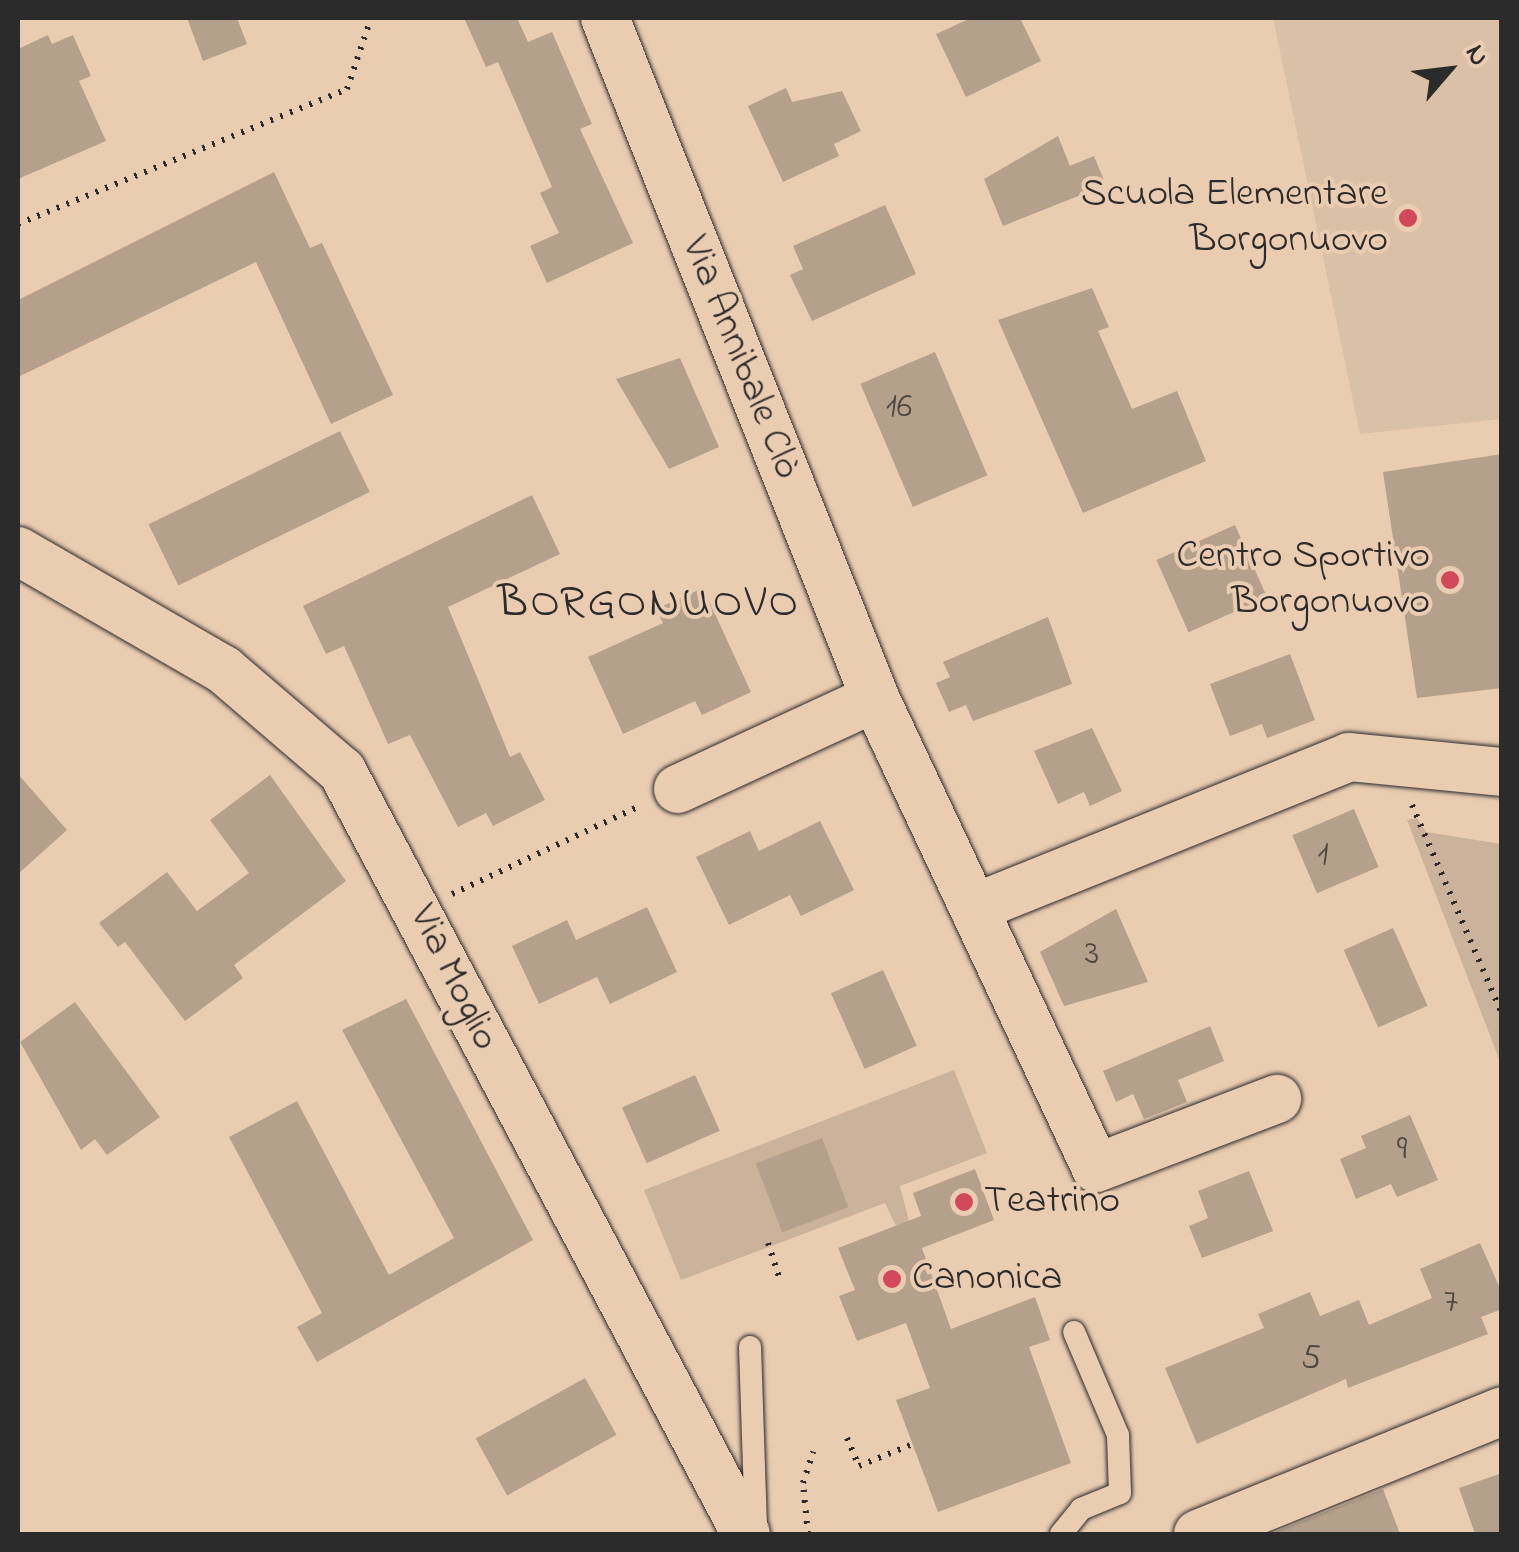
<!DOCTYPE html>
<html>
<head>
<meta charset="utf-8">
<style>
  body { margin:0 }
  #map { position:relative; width:1519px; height:1552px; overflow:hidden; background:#eacdb1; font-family:"Indie Flower",sans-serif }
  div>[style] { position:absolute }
  .built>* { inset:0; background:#dac0a6 }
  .green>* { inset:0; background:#cbb29b }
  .building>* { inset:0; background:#b5a08c; transform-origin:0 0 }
  .path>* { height:6px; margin-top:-3px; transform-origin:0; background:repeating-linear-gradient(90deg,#2b2b2b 0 2.5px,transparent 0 10.5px) }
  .roads { filter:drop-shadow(0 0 2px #2b2b2b) drop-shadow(0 0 2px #2b2b2b) }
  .lane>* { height:22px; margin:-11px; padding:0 11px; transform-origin:11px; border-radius:11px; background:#eacdb1 }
  .street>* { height:48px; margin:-24px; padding:0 24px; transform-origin:24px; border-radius:24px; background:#eacdb1 }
  .dots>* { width:28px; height:28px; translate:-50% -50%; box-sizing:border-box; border:5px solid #eacdb1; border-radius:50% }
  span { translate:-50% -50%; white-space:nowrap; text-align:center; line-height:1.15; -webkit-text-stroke:8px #eacdb1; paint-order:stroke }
  .number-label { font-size:35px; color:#4e4843 }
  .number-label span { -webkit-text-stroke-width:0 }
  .poi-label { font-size:40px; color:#2b2b2b }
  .right { translate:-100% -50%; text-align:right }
  .left { translate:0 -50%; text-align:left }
  .street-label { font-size:40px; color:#2b2b2b }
  .quarter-label { font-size:45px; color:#2b2b2b; letter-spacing:2.5px }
  .frame { position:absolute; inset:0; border:20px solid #2b2b2b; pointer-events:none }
  .north { position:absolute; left:1399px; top:20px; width:100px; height:100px; -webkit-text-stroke:8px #eacdb1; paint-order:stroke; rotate:62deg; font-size:28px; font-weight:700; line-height:40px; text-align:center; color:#2b2b2b }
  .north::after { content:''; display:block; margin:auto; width:35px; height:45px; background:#2b2b2b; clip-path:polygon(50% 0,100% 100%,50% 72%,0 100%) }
</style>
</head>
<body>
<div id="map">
  <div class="built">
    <i style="clip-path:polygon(1273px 18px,1501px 18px,1501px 419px,1360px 434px)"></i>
  </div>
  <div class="green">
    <i style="clip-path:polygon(1417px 818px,1426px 832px,1501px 844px,1501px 1064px,1407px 820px)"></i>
    <i style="clip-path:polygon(954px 1070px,987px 1153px,900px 1186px,910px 1225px,896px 1226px,885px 1203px,681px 1280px,644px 1190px)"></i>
  </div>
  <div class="building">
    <i style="clip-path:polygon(187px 18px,237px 18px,247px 44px,203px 61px)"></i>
    <i style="clip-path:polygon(464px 18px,517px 18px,528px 42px,552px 32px,592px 124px,580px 129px,633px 243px,547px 283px,530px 246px,559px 233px,540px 193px,552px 187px,498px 62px,486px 67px)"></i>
    <i style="clip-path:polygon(971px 18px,1020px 18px,1041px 61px,966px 97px,936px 34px)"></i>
    <i style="clip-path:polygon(48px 35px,52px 44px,73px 35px,91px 76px,79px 81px,106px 141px,18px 179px,18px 49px)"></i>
    <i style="clip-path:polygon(786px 88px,792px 102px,842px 91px,861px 131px,834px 144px,839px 156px,783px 182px,748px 106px)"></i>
    <i style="clip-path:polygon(1058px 136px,1070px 166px,1094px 156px,1106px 185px,1003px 226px,984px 179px)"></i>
    <i style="clip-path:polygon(274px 172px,310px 248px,322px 243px,393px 395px,331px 424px,256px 262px,18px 377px,18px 300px)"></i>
    <i style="clip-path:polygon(885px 205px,916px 274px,812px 321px,790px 275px,803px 269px,793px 246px)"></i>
    <i style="clip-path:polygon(1092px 288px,1109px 327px,1098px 331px,1132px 409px,1177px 391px,1206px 461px,1083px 513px,998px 320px)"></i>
    <i style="left:935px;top:352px;width:134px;height:81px;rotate:67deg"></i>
    <i style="clip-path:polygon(680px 358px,719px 447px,669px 469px,616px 379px)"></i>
    <i style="left:340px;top:431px;width:68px;height:213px;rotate:64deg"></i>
    <i style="clip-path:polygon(1502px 454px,1502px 688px,1417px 698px,1383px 472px)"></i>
    <i style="clip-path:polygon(532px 495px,560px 554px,448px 607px,510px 757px,520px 752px,545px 800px,493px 826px,486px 813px,458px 827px,410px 735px,388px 744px,344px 646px,326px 654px,303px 606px)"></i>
    <i style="left:1235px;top:525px;width:79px;height:86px;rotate:66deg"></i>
    <i style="clip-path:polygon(703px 588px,751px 692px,702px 715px,695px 701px,623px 734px,588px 657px,663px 623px,656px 609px)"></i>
    <i style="clip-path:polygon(1048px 617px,1072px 684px,973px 721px,966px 705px,949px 712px,936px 683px,950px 677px,943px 662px)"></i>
    <i style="clip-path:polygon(1290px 654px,1315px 720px,1267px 738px,1262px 724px,1230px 736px,1210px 684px)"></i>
    <i style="clip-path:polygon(1092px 728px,1122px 791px,1090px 806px,1084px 792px,1058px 804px,1034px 751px)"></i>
    <i style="clip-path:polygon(18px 774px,67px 830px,18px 874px)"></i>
    <i style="clip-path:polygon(270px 775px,346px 881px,234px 965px,243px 978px,185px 1021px,125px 942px,118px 947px,99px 923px,167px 872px,197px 911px,249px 873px,210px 820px)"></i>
    <i style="left:1354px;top:809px;width:63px;height:67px;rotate:67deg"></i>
    <i style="clip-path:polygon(820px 821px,854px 890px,801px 916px,790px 895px,729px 925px,696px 857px,750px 831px,759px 851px)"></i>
    <i style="clip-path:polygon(647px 907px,677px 972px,610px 1004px,597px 977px,539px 1004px,512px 946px,567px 920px,576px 940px)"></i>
    <i style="clip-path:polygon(1116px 909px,1148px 982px,1064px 1006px,1040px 952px)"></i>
    <i style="left:1393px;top:928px;width:85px;height:54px;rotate:66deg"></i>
    <i style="left:883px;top:970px;width:83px;height:57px;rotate:66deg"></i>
    <i style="clip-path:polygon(406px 999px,533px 1240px,317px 1362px,297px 1327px,322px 1313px,229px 1137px,297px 1101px,389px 1275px,454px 1238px,342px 1030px)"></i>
    <i style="clip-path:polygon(75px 1002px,160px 1117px,107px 1155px,95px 1139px,81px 1150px,20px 1042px)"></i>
    <i style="clip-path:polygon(1210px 1026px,1224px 1061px,1178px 1080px,1187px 1102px,1144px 1119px,1133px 1094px,1116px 1102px,1103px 1071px)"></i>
    <i style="left:695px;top:1075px;width:61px;height:80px;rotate:66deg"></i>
    <i style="clip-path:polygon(1410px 1115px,1438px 1180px,1397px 1197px,1391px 1184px,1356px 1199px,1340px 1159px,1366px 1148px,1361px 1136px)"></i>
    <i style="left:822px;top:1138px;width:74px;height:71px;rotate:69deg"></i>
    <i style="clip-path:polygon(975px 1169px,994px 1220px,922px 1248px,951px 1329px,1035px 1297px,1050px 1340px,1029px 1347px,1071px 1463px,938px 1512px,896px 1400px,930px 1388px,906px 1323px,857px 1341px,839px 1296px,855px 1290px,838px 1248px,921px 1216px,913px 1193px)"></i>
    <i style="clip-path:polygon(1249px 1171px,1273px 1231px,1202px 1258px,1189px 1226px,1208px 1218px,1198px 1191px)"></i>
    <i style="clip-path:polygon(1480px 1243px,1502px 1293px,1502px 1309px,1481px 1317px,1488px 1334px,1348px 1388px,1346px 1379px,1197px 1444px,1165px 1368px,1264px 1328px,1258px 1314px,1310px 1292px,1320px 1316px,1359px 1300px,1369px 1325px,1432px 1298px,1420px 1269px)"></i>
    <i style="left:585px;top:1378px;width:65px;height:125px;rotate:61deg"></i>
    <i style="clip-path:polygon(1502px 1473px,1502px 1534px,1475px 1534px,1459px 1488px)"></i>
    <i style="clip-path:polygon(1383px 1489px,1400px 1534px,1270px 1534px)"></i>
  </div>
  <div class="path">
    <i style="left:18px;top:224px;width:356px;rotate:-22.3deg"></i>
    <i style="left:347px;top:89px;width:75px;rotate:-71.3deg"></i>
    <i style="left:1412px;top:805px;width:228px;rotate:66.7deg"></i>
    <i style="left:452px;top:894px;width:208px;rotate:-25.1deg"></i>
    <i style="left:768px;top:1243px;width:36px;rotate:72deg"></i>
    <i style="left:847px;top:1438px;width:30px;rotate:67deg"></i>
    <i style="left:859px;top:1466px;width:58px;rotate:-22.2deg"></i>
    <i style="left:808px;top:1534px;width:51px;rotate:-95.6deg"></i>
    <i style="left:803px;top:1483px;width:33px;rotate:-72deg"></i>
  </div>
  <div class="roads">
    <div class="lane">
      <i style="left:750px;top:1347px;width:182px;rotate:88.1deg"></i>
      <i style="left:1061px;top:1534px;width:32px;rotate:-51deg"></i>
      <i style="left:1081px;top:1509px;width:42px;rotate:-22.3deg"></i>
      <i style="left:1120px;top:1493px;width:58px;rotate:-92deg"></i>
      <i style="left:1118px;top:1435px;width:112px;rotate:-113.1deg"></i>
    </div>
    <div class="street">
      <i style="left:605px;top:18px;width:732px;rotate:68.34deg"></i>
      <i style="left:875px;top:698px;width:519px;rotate:64.82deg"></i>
      <i style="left:1096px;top:1168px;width:194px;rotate:-20.9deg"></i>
      <i style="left:18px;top:551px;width:238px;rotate:30deg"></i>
      <i style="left:224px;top:670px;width:155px;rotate:40.6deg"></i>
      <i style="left:342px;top:771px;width:863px;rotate:62.1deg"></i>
      <i style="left:678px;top:789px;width:217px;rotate:-24.8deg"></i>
      <i style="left:974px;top:908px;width:404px;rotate:-21.9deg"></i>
      <i style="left:1349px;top:757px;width:154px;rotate:5.6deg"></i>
      <i style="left:1198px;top:1534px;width:328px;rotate:-22deg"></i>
    </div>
  </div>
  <div class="dots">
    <i style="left:1408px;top:218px;background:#d1495b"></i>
    <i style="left:1450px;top:580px;background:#d1495b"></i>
    <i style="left:964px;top:1202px;background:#d1495b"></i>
    <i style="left:892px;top:1279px;background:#d1495b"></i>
  </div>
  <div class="number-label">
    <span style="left:899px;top:408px">16</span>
    <span style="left:1323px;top:856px">1</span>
    <span style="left:1092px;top:955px">3</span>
    <span style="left:1402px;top:1150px">9</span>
    <span style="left:1451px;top:1303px">7</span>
    <span style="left:1311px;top:1360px">5</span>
  </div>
  <div class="poi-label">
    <span class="right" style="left:1388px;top:218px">Scuola Elementare<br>Borgonuovo</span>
    <span class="right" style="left:1430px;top:580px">Centro Sportivo<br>Borgonuovo</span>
    <span class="left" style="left:984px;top:1202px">Teatrino</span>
    <span class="left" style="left:912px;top:1279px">Canonica</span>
  </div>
  <div class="street-label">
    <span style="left:740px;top:358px;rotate:68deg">Via Annibale Clò</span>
    <span style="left:453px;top:978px;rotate:64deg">Via Moglio</span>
  </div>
  <div class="quarter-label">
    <span style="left:649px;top:605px">BORGONUOVO</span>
  </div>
  <div class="frame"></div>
  <div class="north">N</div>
</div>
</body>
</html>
